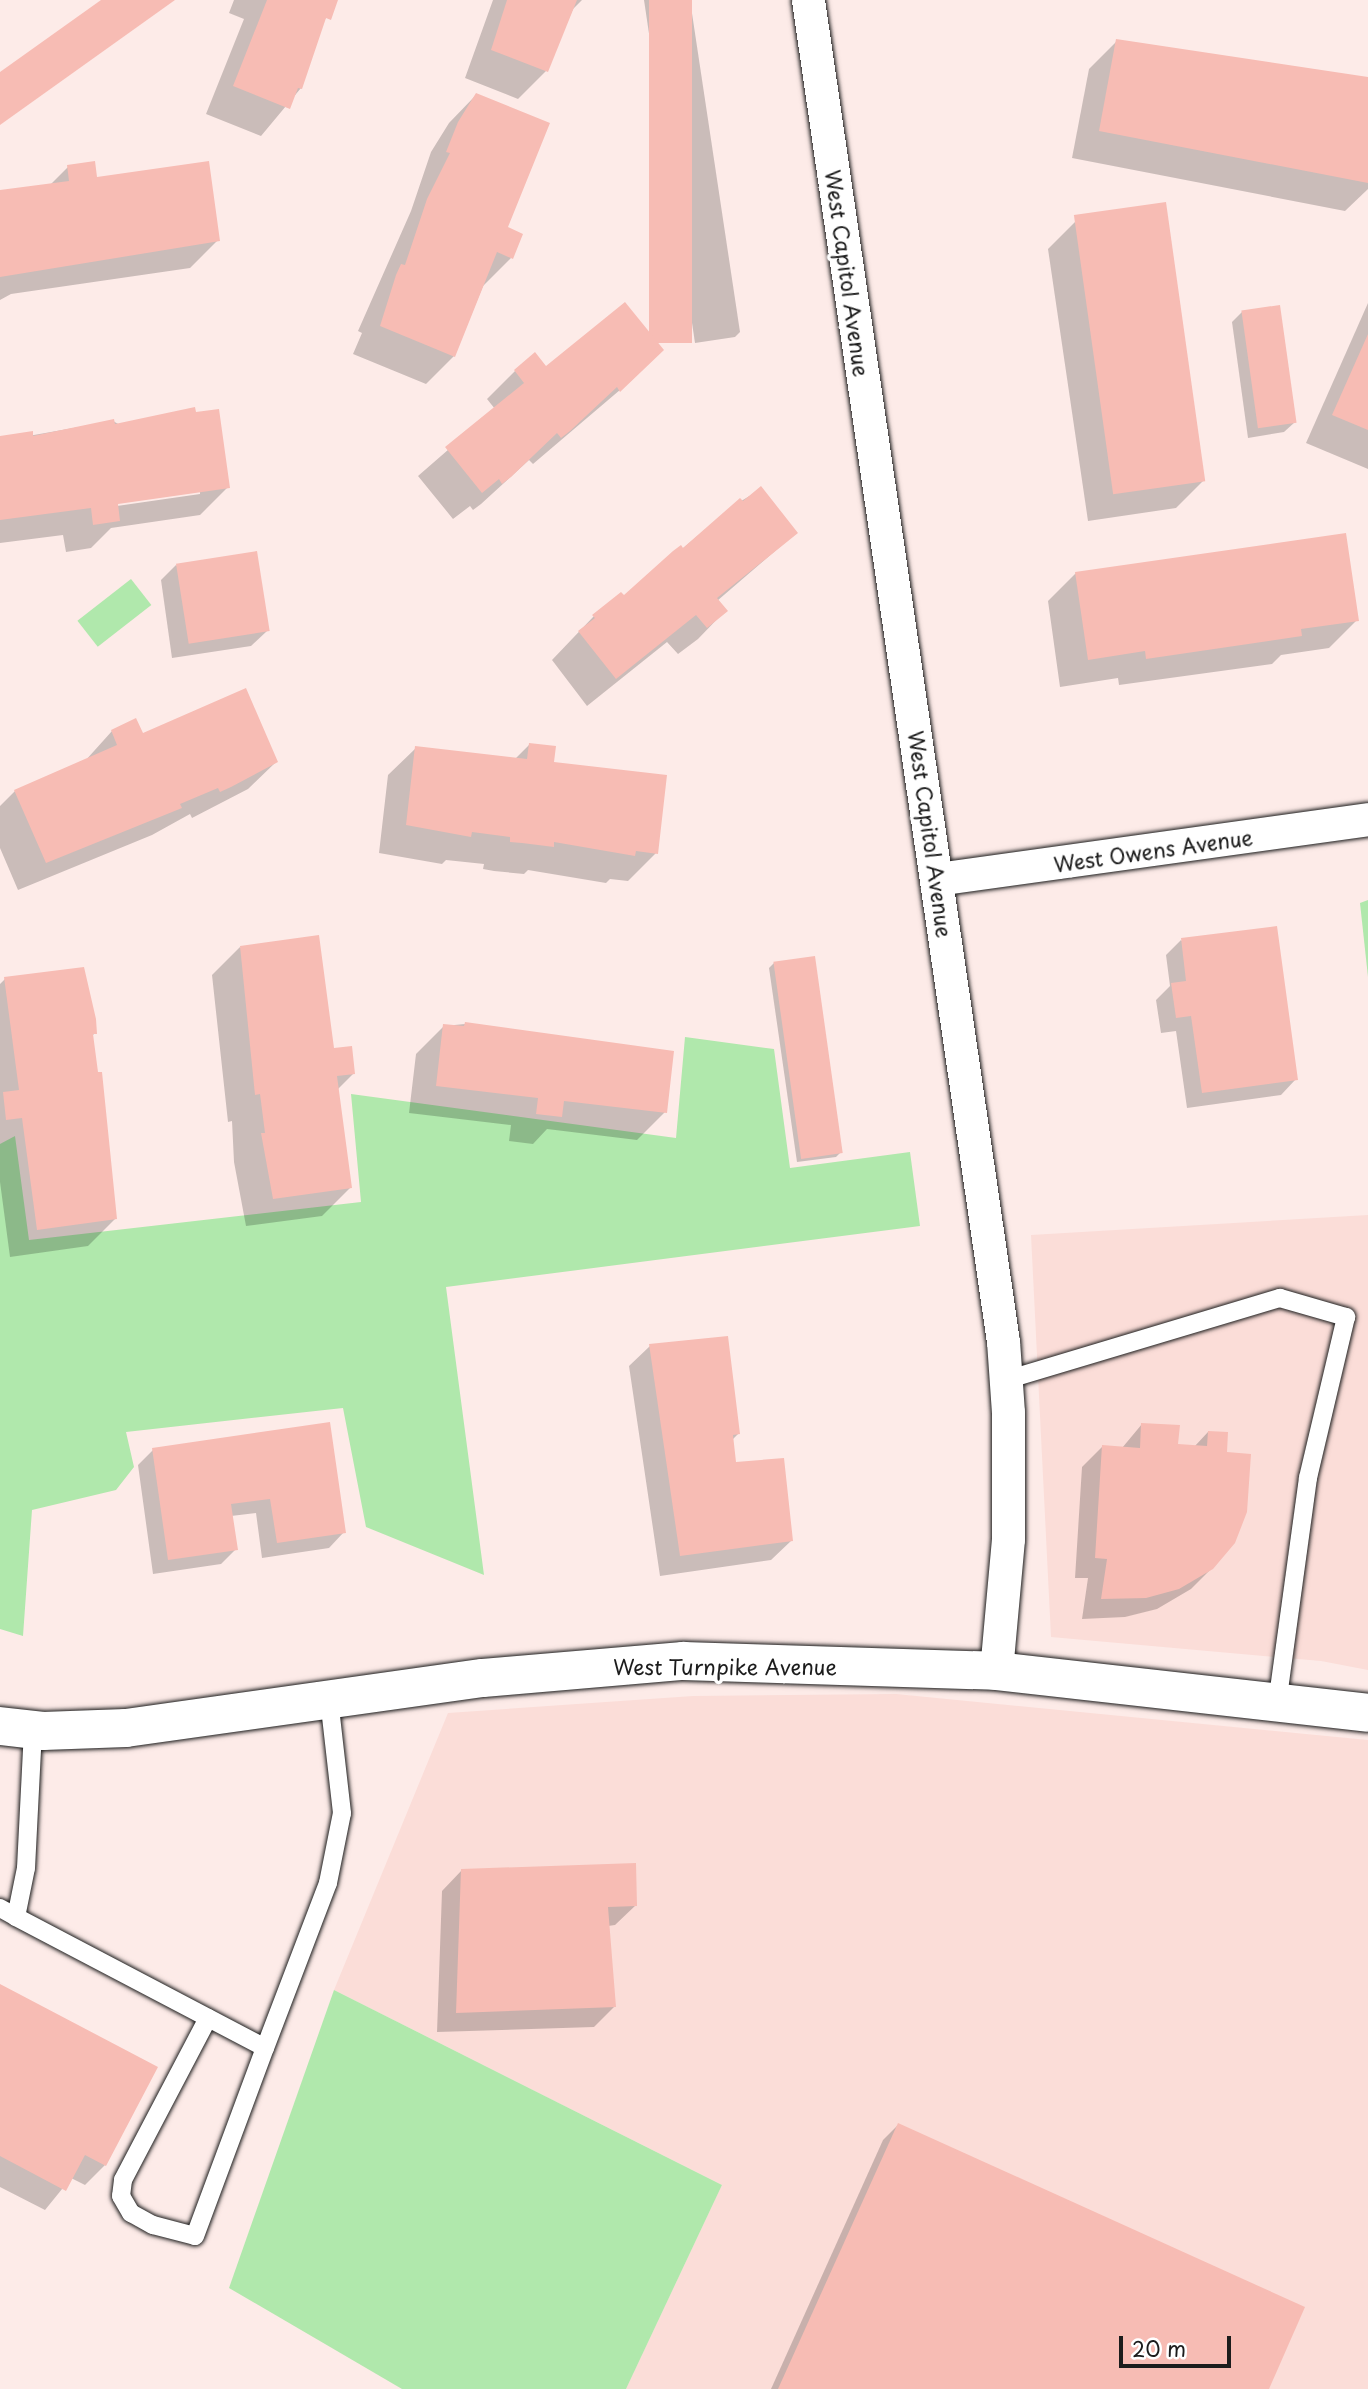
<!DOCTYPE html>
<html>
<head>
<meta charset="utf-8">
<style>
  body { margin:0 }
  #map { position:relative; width:1368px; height:2389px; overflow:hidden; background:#fdebe8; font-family:"Playpen Sans",sans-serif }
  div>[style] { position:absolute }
  .built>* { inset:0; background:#fbddd8 }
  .green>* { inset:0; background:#b0e8ac; transform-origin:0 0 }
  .shadow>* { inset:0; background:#0003 }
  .building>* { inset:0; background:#f7bcb4; transform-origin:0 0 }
  .roads { filter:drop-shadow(0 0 2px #1c1c1c) drop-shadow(0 0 2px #1c1c1c) }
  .lane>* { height:18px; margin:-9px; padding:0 9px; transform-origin:9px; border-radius:9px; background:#fff }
  .street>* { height:33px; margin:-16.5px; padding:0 16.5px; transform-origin:16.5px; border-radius:16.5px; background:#fff }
  .secondary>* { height:38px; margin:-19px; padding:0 19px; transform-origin:19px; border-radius:19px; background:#fff }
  span { translate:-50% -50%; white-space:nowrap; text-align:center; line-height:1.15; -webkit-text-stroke:7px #fff; paint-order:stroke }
  .street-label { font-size:21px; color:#1c1c1c }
  .scale { position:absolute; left:1119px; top:2336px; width:112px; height:32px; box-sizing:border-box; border:4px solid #1c1c1c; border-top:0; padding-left:9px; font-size:21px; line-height:24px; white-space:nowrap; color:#1c1c1c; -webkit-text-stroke:5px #fff; paint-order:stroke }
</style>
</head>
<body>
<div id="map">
  <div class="built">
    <i style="clip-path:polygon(1368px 1215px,1368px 1670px,1321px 1661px,1051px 1637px,1031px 1235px)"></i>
    <i style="clip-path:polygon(896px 1694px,1368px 1740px,1368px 2389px,626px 2389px,722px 2185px,334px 1990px,448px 1713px,693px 1696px)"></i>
  </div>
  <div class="green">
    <i style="left:131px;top:579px;width:33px;height:68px;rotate:52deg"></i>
    <i style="clip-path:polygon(1368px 900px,1368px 977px,1360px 903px)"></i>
    <i style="clip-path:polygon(685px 1037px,774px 1049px,790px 1168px,910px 1152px,920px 1226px,446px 1287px,484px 1575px,366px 1527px,343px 1408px,126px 1432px,134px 1467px,116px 1490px,32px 1510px,23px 1636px,0 1629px,0 1144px,15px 1136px,29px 1240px,361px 1202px,351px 1094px,676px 1138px)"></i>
    <i style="clip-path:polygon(334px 1990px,722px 2185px,626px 2389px,402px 2389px,229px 2288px)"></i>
  </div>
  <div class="shadow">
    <i style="clip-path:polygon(234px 0,335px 0,321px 27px,301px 88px,261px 136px,206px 114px,244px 19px,229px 13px)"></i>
    <i style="clip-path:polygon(493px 0,582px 0,573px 9px,546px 71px,518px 99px,465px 78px)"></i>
    <i style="clip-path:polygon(644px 0,690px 0,740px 332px,735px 337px,695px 343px)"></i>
    <i style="clip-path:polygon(1117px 41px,1368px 79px,1368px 189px,1345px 211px,1072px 158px,1089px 69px)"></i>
    <i style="clip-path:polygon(476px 95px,511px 258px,483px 286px,454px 356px,426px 384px,353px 354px,362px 333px,358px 331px,411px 211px,431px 152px,449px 123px)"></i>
    <i style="clip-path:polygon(68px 167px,96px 179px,218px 240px,190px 268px,11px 294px,0 300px,0 192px,50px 185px)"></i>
    <i style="clip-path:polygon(1076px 221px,1204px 480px,1176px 508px,1088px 521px,1048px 249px)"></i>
    <i style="clip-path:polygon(1368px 303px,1368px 469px,1306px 443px)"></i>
    <i style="clip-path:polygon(1242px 312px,1295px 422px,1284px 432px,1248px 438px,1232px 322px)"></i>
    <i style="clip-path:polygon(546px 368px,634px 378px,540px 458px,533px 464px,529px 460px,481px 504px,473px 510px,470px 506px,453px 519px,418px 476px,495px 409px,487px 399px,515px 371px)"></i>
    <i style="clip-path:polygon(evenodd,113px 421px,228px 487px,200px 515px,111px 528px,91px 548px,66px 552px,63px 535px,0 543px,0 441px,113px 421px,200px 491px,200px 494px,110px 507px,109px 503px,200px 491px)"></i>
    <i style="clip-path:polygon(761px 489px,796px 533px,717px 601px,725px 611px,698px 639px,678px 654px,667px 642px,587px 706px,552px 660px,594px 616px,624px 598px,733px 506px)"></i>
    <i style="clip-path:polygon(176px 565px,267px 631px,251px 646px,172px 658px,161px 580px)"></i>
    <i style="clip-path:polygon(1076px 573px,1357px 620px,1329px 648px,1281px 655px,1272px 664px,1119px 685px,1118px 678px,1060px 687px,1048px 601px)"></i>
    <i style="clip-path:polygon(112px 731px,276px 762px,248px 789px,192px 818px,190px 814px,152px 835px,18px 890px,0 848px,0 806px,15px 791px,85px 761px)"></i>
    <i style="clip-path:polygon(529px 745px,656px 853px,628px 881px,610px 879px,606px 883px,528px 870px,524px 874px,494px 871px,483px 869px,484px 864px,446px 860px,442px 864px,379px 853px,388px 775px,416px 748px,515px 759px)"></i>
    <i style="clip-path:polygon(1181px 940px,1296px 1079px,1281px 1095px,1187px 1108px,1176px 1031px,1161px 1033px,1156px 1000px,1170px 986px,1166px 955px)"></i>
    <i style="clip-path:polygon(240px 947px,354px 1073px,337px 1090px,350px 1188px,322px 1216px,246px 1226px,234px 1162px,232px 1121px,228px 1122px,212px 975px)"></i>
    <i style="clip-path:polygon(774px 963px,841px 1152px,836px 1157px,797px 1162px,769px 968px)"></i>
    <i style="clip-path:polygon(5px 979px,95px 1033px,91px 1037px,116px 1218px,88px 1246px,10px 1257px,0 1182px,0 984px)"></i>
    <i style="clip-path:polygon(465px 1024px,665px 1112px,637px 1140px,547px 1129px,533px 1144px,509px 1141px,511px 1125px,409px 1113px,416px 1054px,444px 1026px)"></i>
    <i style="clip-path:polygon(650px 1346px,739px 1433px,732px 1440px,734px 1464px,792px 1540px,771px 1560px,660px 1576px,629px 1366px)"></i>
    <i style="clip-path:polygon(328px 1424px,344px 1532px,329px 1548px,262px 1558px,256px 1513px,231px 1516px,236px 1549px,221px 1564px,153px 1574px,138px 1465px,153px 1450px)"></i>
    <i style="clip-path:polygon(1142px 1424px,1177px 1446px,1194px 1447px,1208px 1432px,1212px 1568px,1191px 1589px,1157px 1609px,1125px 1617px,1082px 1619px,1088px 1578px,1075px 1578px,1082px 1467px,1102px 1447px,1122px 1448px)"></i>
    <i style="clip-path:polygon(462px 1870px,636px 1905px,615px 1925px,608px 1926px,614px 2007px,594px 2027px,437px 2032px,442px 1891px)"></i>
    <i style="clip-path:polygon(0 1986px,105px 2165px,85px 2185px,71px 2178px,45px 2210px,0 2187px)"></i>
    <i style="clip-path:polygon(898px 2125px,1267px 2389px,771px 2389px,883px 2140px)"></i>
  </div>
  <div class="building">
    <i style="clip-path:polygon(101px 0,175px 0,0 125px,0 72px)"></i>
    <i style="clip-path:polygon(267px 0,338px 0,331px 20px,326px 18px,302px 89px,298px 88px,290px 109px,233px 86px)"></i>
    <i style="clip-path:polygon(507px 0,577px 0,548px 72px,491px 50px)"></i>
    <i style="left:649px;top:0;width:43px;height:343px"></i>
    <i style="clip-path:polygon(1116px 39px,1368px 77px,1368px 183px,1099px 131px)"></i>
    <i style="clip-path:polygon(476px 93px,550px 123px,508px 227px,523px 234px,513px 259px,497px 252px,455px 357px,380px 326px,396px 275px,401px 264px,405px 265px,427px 199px,450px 153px,446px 152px,458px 122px)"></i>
    <i style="clip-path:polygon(95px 161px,97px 177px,209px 161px,220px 241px,0 277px,0 190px,69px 181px,67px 165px)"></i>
    <i style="left:1166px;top:202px;width:282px;height:93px;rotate:82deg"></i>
    <i style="clip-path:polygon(625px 302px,664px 350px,620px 392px,617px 387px,570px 431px,561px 438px,557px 433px,511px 477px,502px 484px,499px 479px,482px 493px,445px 447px,524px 383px,514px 370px,535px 352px,546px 366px)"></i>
    <i style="left:1280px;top:305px;width:119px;height:39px;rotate:82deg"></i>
    <i style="clip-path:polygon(1368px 334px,1368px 430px,1332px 415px)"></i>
    <i style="clip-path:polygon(195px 407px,196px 412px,219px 409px,230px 488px,118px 504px,120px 521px,93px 525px,91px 508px,0 520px,0 436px,33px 431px,33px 436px,114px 419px,115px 424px)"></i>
    <i style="clip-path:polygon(761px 486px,798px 533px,717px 598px,728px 611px,707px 628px,696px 615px,616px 679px,578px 631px,595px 618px,592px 615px,621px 592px,624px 595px,673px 551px,681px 545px,683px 548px,740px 498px,743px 501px)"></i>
    <i style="clip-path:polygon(1346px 533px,1359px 621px,1301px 629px,1302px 636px,1146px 659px,1145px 651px,1088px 660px,1075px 572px)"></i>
    <i style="left:257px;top:551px;width:81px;height:82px;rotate:81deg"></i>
    <i style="clip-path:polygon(246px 688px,278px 762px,231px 787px,220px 792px,218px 788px,180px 804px,182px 808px,46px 863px,14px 790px,117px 745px,111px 730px,136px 718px,143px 733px)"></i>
    <i style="clip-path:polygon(529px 743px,556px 746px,554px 762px,667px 775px,658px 854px,636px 851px,635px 856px,554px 842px,554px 847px,522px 843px,510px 842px,510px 837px,472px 832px,471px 837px,406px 825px,415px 746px,527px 759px)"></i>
    <i style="clip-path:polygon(1277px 926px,1298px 1080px,1202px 1093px,1191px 1016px,1176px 1018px,1171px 983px,1186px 981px,1181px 938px)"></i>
    <i style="clip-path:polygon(319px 935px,334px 1048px,352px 1046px,355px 1074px,337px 1076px,352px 1188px,273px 1199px,261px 1133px,265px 1133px,260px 1094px,255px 1095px,240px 946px)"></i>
    <i style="left:815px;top:956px;width:199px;height:42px;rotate:82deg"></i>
    <i style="clip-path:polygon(84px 967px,96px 1019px,97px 1034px,93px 1034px,98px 1072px,102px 1072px,117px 1219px,37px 1230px,22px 1118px,6px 1120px,3px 1092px,19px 1090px,4px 977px)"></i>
    <i style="clip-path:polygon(465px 1022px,674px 1051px,667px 1113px,564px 1101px,562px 1117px,536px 1114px,538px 1098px,436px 1086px,443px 1024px,464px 1026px)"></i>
    <i style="clip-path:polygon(728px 1336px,740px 1434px,733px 1435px,736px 1462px,784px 1458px,793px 1541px,680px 1556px,649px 1344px)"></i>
    <i style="clip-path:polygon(330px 1422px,346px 1533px,277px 1543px,270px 1499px,231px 1504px,238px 1550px,168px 1560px,152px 1448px)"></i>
    <i style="clip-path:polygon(1141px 1423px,1180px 1425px,1178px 1444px,1207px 1446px,1208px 1431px,1228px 1432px,1227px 1452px,1251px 1454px,1247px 1512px,1235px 1543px,1213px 1569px,1179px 1589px,1146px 1598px,1101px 1599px,1107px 1559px,1095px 1558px,1102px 1445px,1140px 1448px)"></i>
    <i style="clip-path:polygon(636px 1863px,637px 1906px,608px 1907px,616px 2007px,456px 2013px,461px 1869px)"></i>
    <i style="clip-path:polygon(0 1984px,158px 2067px,106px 2166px,85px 2155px,66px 2191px,0 2156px)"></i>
    <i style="clip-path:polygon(898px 2123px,1305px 2307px,1269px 2389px,778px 2389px)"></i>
  </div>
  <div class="roads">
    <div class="lane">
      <i style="left:1006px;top:1380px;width:286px;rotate:-16.7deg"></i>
      <i style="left:1280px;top:1298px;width:69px;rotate:16.1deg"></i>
      <i style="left:1346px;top:1317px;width:165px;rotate:103.3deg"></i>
      <i style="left:1308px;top:1478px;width:227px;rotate:97.8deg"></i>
      <i style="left:33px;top:1730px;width:138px;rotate:92.9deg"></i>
      <i style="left:26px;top:1868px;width:50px;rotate:101.5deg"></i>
      <i style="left:16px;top:1917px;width:281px;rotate:27.7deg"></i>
      <i style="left:265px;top:2048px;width:177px;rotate:-69.1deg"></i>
      <i style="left:328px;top:1883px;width:71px;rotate:-78.7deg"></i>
      <i style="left:342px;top:1813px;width:115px;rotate:-96.5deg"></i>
      <i style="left:0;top:1908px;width:18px;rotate:29deg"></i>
      <i style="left:208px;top:2018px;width:183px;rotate:117.7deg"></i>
      <i style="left:123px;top:2180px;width:16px;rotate:97deg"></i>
      <i style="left:121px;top:2196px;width:20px;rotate:60deg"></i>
      <i style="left:131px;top:2213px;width:25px;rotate:29deg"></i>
      <i style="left:153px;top:2225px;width:43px;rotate:14.7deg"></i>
      <i style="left:195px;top:2236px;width:201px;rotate:-69.6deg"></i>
    </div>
    <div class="street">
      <i style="left:808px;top:0;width:1355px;rotate:81.73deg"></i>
      <i style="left:1003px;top:1341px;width:71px;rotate:86deg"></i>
      <i style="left:1008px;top:1412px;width:127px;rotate:90deg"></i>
      <i style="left:1008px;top:1539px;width:133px;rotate:95.2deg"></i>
      <i style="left:937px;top:879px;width:435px;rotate:-7.9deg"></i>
    </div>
    <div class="secondary">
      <i style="left:0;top:1726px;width:43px;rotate:6.6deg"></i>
      <i style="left:43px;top:1731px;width:83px;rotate:-2.1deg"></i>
      <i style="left:126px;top:1728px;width:360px;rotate:-8deg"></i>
      <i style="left:483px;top:1678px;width:201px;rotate:-4.9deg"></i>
      <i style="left:683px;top:1661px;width:313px;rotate:1.8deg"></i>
      <i style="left:996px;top:1671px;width:374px;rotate:6.4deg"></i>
    </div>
  </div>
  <div class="street-label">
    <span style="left:848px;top:273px;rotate:82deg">West Capitol Avenue</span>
    <span style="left:931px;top:834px;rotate:82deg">West Capitol Avenue</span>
    <span style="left:1153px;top:850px;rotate:-8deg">West Owens Avenue</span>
    <span style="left:725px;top:1666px">West Turnpike Avenue</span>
  </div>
  <div class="scale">20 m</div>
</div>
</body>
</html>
